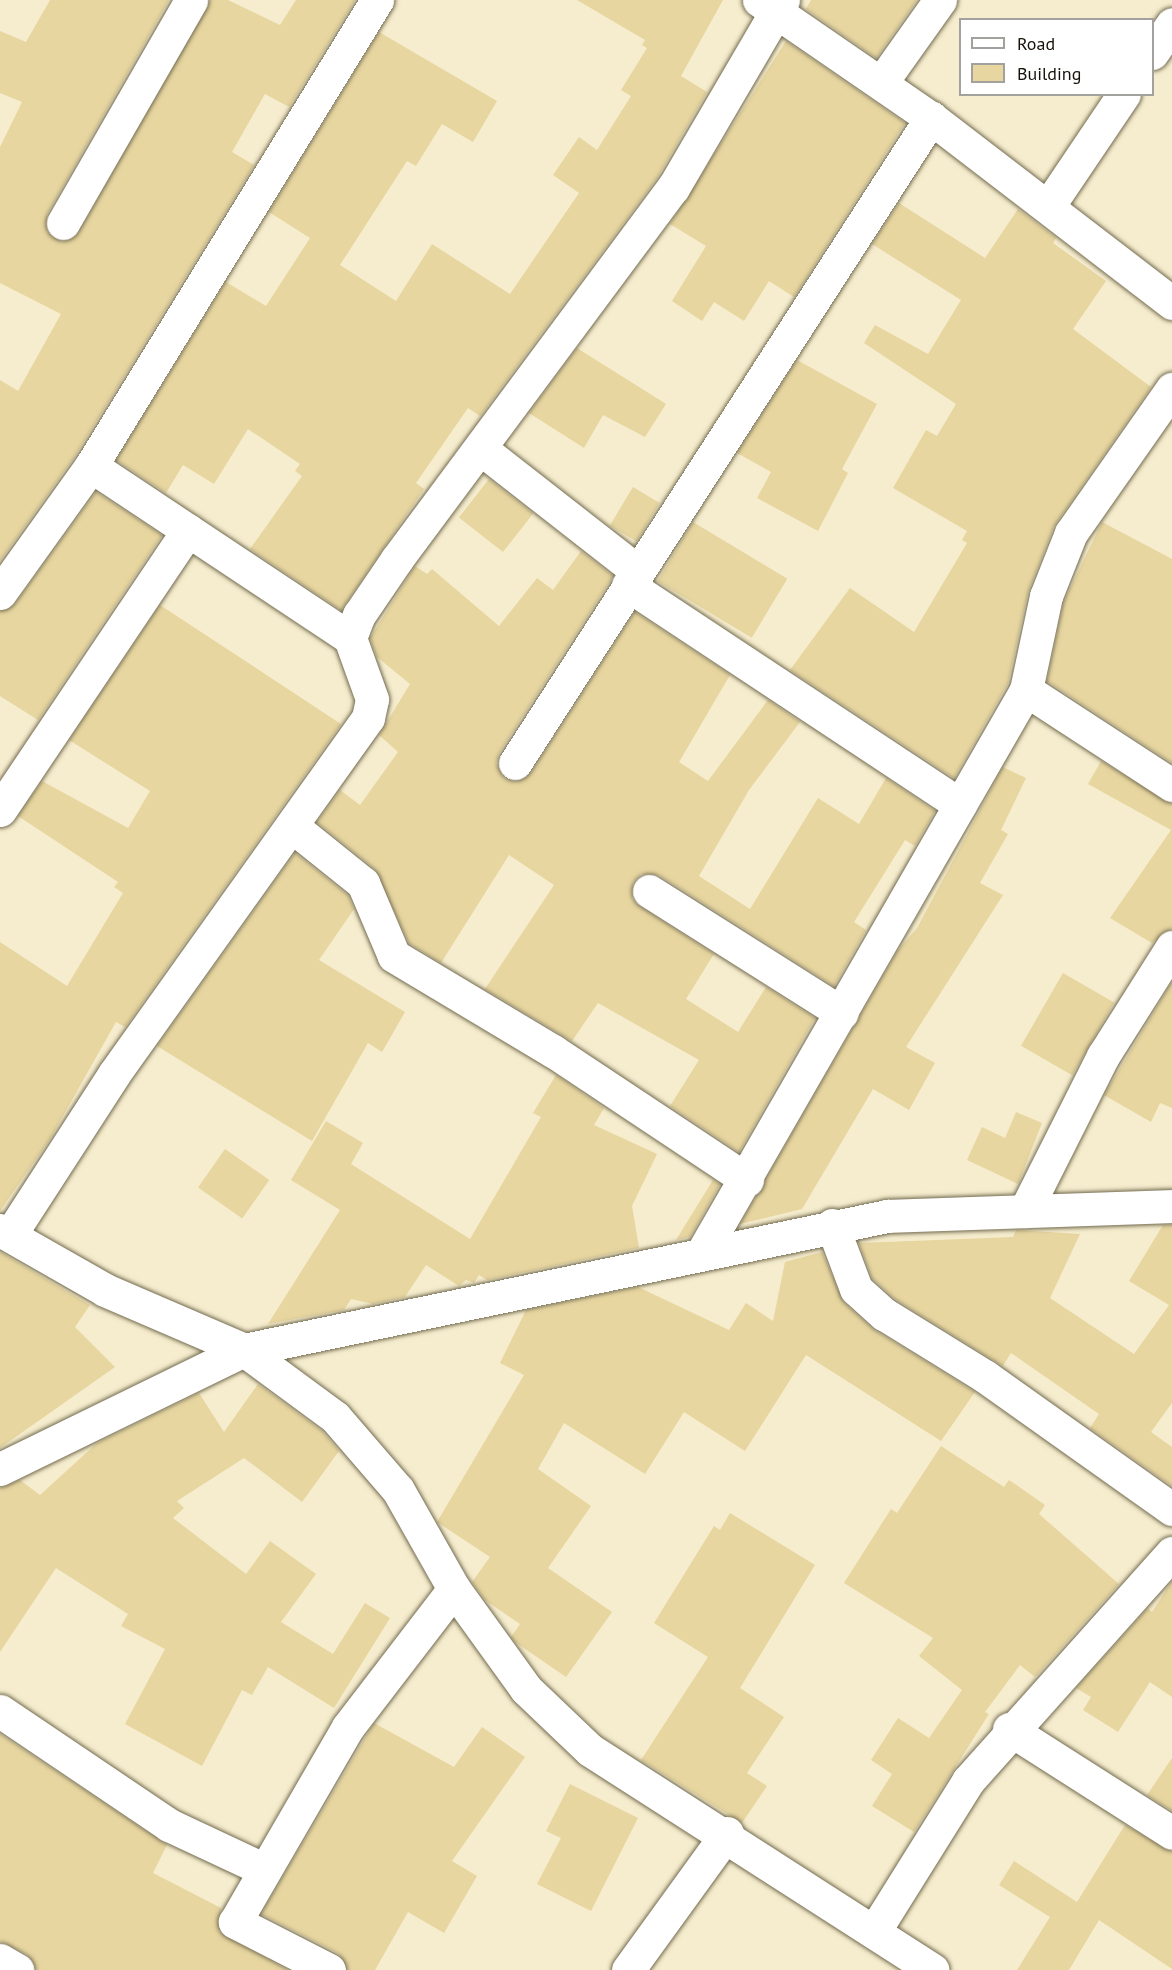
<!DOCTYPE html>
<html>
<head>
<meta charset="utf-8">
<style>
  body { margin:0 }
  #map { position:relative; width:1172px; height:1970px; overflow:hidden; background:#f6edce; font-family:"PT Sans",sans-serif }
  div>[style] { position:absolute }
  .building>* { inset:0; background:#e7d6a0; transform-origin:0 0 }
  .roads { filter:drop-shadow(0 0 2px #736b50) drop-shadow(0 0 2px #736b50) }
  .street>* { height:33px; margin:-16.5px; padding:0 16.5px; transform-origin:16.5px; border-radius:16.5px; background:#fff }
  .secondary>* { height:33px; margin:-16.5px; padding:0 16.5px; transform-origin:16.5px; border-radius:16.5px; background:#fff }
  span { translate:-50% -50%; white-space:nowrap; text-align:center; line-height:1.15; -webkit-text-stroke:6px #fff; paint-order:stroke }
  .legend { position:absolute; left:959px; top:18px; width:195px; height:78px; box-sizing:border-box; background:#fff; border:2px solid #a2a19d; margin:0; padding:8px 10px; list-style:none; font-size:18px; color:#171309 }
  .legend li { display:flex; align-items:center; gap:12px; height:30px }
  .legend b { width:30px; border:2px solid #a2a19d }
</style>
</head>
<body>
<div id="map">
  <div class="building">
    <i style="clip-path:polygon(50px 0,169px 0,47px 214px,47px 232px,62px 242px,79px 232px,210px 0,228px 0,280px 25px,296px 0,355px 0,289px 107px,265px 94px,232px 152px,254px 165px,75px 456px,0 561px,0 380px,18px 391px,61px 314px,0 283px,0 147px,22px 102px,0 93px,0 31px,26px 42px)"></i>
    <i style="clip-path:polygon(577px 0,723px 0,681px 76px,707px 92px,657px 178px,480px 416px,468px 408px,416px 483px,424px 489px,341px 610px,250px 549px,302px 476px,295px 471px,300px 464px,248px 429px,214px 484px,183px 465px,166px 493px,116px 460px,226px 282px,266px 306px,310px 238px,269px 212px,379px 32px,497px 101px,473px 142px,442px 124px,416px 166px,407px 161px,340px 265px,396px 301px,432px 244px,510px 294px,579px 193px,553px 175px,579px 137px,597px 150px,631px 96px,621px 90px,647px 48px,642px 45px,645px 40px)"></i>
    <i style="clip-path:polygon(811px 0,917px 0,876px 58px,806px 9px)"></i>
    <i style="clip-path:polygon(786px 41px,905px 123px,794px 297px,769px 281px,744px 321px,714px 302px,702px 321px,672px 301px,706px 246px,670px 224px)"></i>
    <i style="clip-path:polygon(899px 203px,985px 258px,1018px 209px,1056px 238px,1053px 243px,1106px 281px,1073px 329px,1151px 387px,1054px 526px,1028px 592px,1008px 683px,954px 778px,790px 670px,850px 588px,914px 632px,967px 543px,962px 540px,967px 531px,893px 488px,926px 430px,937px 436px,956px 404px,864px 343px,875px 325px,928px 354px,961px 300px,872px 244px)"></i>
    <i style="clip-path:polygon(577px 348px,666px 404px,645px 437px,603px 415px,584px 448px,529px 413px)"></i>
    <i style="clip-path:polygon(797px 360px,877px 404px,842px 469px,848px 473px,818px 531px,757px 498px,771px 472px,737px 453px)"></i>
    <i style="left:489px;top:479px;width:56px;height:49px;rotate:38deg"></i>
    <i style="left:633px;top:487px;width:31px;height:45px;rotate:31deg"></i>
    <i style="clip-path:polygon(96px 492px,162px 535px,38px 720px,0 696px,0 611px,15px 604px)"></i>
    <i style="left:693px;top:522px;width:110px;height:69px;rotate:31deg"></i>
    <i style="clip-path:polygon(1102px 522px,1172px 559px,1172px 763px,1047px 681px,1064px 601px)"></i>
    <i style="clip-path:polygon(581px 551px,612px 575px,610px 581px,499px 753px,496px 763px,504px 778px,515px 782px,531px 773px,635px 612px,730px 675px,679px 762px,708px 781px,768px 700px,800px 722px,749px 790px,699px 876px,750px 909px,818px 798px,859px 824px,886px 778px,935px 811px,915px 846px,905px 840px,854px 922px,866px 930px,834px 986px,659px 875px,641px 874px,633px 882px,632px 899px,639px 906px,714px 954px,686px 999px,738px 1032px,766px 987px,815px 1018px,739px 1152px,670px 1106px,699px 1060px,598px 1003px,572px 1041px,485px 989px,554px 885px,509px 855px,441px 963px,409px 943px,375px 869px,317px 822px,340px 790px,360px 805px,398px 752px,379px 735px,410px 684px,377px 657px,370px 638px,415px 566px,427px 574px,432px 569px,499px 626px,537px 578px,553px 590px)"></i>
    <i style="clip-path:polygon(160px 605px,341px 724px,125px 1027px,116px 1022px,50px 1139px,0 1211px,0 942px,67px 986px,123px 893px,114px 887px,118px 882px,18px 816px,42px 781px,128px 828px,150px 791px,69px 740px)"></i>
    <i style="clip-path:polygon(1101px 761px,1172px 804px,1172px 928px,1152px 943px,1110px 918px,1171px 830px,1088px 784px)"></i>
    <i style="clip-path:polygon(1003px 767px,1026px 778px,1001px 830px,1008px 834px,980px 883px,1003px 895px,906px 1047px,935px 1063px,909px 1110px,873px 1089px,802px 1209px,740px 1224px,898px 950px,917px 928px)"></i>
    <i style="clip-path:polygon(295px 853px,348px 895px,354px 909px,319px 960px,405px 1012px,382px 1052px,368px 1043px,312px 1141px,157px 1046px)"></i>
    <i style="left:1063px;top:973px;width:59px;height:84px;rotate:30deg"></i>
    <i style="clip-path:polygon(1172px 982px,1172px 1108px,1160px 1103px,1151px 1122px,1104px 1095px)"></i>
    <i style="clip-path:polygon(556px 1075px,604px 1108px,594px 1125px,657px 1154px,632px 1206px,639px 1248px,487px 1280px,479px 1275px,474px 1283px,466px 1280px,459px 1286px,426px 1265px,405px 1297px,373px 1304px,351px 1299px,344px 1310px,268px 1324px,340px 1210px,291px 1180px,326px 1121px,363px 1143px,351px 1164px,470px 1239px,541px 1117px,533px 1113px)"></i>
    <i style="clip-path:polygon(1016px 1112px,1042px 1123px,1018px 1184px,967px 1160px,982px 1127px,1005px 1138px)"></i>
    <i style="left:225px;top:1149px;width:54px;height:47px;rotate:35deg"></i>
    <i style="clip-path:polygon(713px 1180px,720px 1184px,690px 1237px,676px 1240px)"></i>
    <i style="clip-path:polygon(1163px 1225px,1172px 1225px,1172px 1403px,1151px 1432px,1172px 1447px,1172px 1486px,1090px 1428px,1099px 1414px,1011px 1353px,1003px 1366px,895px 1299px,872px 1278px,859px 1243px,1013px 1237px,1016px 1230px,1080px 1234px,1050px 1298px,1134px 1354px,1169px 1305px,1129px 1281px)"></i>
    <i style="clip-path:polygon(0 1252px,90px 1305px,75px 1327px,115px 1367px,0 1448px)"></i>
    <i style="clip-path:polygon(822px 1252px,844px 1303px,874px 1330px,975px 1392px,941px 1441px,806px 1355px,745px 1451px,684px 1412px,645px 1474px,564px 1423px,538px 1469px,591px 1506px,548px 1568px,612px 1612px,566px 1677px,515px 1642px,511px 1637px,520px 1624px,485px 1600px,472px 1582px,490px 1557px,437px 1522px,524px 1375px,500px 1363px,526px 1310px,638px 1287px,729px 1330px,746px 1303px,773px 1321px,785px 1262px)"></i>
    <i style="clip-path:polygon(258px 1384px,322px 1431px,339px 1451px,302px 1502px,244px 1458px,177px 1501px,184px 1508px,173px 1518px,246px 1574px,270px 1541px,316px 1574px,281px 1622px,333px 1654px,365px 1603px,390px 1618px,334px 1708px,268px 1667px,252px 1695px,242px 1690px,202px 1766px,125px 1724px,165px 1649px,121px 1626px,128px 1614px,56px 1568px,0 1652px,0 1488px,20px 1480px,40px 1495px,97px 1443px,199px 1393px,224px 1432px)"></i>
    <i style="clip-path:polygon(941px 1446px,1004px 1487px,1009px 1480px,1045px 1505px,1039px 1514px,1119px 1584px,1035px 1677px,1020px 1665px,985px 1712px,989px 1714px,914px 1832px,872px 1806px,892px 1774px,871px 1760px,898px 1718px,929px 1738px,962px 1690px,919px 1656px,933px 1638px,844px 1583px,891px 1509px,897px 1513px)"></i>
    <i style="clip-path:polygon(730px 1513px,815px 1565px,740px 1688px,784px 1717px,747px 1773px,767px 1786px,742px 1823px,641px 1760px,708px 1657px,654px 1623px,714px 1526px,720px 1530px)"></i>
    <i style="clip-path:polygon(1172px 1581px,1172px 1697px,1150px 1682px,1118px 1732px,1083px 1710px,1091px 1697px,1076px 1688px,1148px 1608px,1152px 1612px)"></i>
    <i style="clip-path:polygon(374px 1723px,454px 1767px,482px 1727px,525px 1757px,452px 1861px,477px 1876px,444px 1933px,408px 1912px,375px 1970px,348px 1970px,338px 1953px,261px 1914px)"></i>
    <i style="clip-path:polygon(0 1734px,167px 1845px,153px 1873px,221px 1908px,219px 1932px,288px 1970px,36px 1970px,27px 1954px,0 1941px)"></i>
    <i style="clip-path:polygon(1172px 1758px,1172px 1811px,1147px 1795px)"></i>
    <i style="clip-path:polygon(570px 1784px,638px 1818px,591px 1911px,537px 1884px,561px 1838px,546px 1831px)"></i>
    <i style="clip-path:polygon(1125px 1825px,1172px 1852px,1172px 1969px,1099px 1920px,1069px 1970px,1017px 1970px,1050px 1917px,999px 1885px,1014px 1861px,1077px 1902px)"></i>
  </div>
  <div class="roads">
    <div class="street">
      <i style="left:759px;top:0;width:209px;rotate:34.5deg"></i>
      <i style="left:931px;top:118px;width:304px;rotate:37.5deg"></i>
      <i style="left:1152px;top:53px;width:35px;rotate:-55deg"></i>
      <i style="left:881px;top:83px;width:102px;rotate:-54.6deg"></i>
      <i style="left:1049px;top:205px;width:134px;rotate:-56deg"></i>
      <i style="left:63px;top:223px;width:257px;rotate:-60.1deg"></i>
      <i style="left:481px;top:449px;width:198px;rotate:38deg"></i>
      <i style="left:628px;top:585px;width:398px;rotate:33.5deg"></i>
      <i style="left:0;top:593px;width:156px;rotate:-54.4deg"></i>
      <i style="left:91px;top:466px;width:547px;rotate:-58.46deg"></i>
      <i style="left:350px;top:638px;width:25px;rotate:-69deg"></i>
      <i style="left:359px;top:615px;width:68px;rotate:-55.8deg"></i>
      <i style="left:397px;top:559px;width:462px;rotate:-53.4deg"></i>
      <i style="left:673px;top:188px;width:218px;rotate:-59.7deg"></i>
      <i style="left:1026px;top:690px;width:174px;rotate:33.1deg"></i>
      <i style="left:515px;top:763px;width:768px;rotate:-57.18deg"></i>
      <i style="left:0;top:810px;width:337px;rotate:-56.1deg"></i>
      <i style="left:293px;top:827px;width:90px;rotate:38.7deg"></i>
      <i style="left:363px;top:883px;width:79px;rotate:67deg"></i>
      <i style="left:394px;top:956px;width:185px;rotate:30.9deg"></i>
      <i style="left:553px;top:1051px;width:233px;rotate:33.6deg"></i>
      <i style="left:649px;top:891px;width:228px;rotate:32.3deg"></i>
      <i style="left:1025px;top:1211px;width:174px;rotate:-63.3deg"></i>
      <i style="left:1103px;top:1056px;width:129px;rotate:-57.7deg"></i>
      <i style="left:832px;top:1225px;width:68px;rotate:69.4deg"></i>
      <i style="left:856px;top:1289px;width:38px;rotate:42deg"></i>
      <i style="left:884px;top:1314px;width:120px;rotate:31.7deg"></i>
      <i style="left:986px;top:1377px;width:228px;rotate:35.4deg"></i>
      <i style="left:0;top:1230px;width:121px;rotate:29.7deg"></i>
      <i style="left:105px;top:1290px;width:151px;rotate:23.3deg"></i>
      <i style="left:244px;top:1350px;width:113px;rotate:36.4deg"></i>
      <i style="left:335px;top:1417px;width:96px;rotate:49.2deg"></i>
      <i style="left:398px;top:1490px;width:114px;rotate:60.5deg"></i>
      <i style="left:454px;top:1589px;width:123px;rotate:54.2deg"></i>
      <i style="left:526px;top:1689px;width:88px;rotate:43.6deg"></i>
      <i style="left:590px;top:1750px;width:407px;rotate:32.7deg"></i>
      <i style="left:10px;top:1235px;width:192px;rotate:-57.1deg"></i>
      <i style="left:114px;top:1074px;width:437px;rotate:-54.5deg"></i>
      <i style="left:368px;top:718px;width:19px;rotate:-78deg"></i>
      <i style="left:372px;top:699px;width:65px;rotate:-109.8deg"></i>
      <i style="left:350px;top:638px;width:311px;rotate:-146.4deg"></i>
      <i style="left:702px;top:1253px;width:650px;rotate:-60.08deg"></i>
      <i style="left:1026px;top:690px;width:96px;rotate:-78deg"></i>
      <i style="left:1046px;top:596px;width:68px;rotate:-68.4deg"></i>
      <i style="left:1071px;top:533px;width:176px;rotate:-55deg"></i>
      <i style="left:0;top:1711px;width:204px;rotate:34deg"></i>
      <i style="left:169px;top:1825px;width:104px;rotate:25.1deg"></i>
      <i style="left:1009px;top:1729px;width:193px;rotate:32.5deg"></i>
      <i style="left:875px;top:1930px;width:176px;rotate:-58deg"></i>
      <i style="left:968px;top:1781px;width:306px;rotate:-48.2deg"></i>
      <i style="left:0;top:1960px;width:20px;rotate:30deg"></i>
      <i style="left:329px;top:1970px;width:106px;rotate:-152.9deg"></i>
      <i style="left:235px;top:1922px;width:225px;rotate:-59.9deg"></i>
      <i style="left:348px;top:1727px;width:174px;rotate:-52.5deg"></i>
      <i style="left:628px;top:1970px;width:169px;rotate:-54.1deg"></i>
    </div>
    <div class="secondary">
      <i style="left:0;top:1469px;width:271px;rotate:-26deg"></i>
      <i style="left:244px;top:1350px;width:657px;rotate:-11.77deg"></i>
      <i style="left:887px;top:1216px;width:285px;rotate:-2deg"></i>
    </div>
  </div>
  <ul class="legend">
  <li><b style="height:8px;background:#fff"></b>Road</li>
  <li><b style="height:16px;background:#e7d6a0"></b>Building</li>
  </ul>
</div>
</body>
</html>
